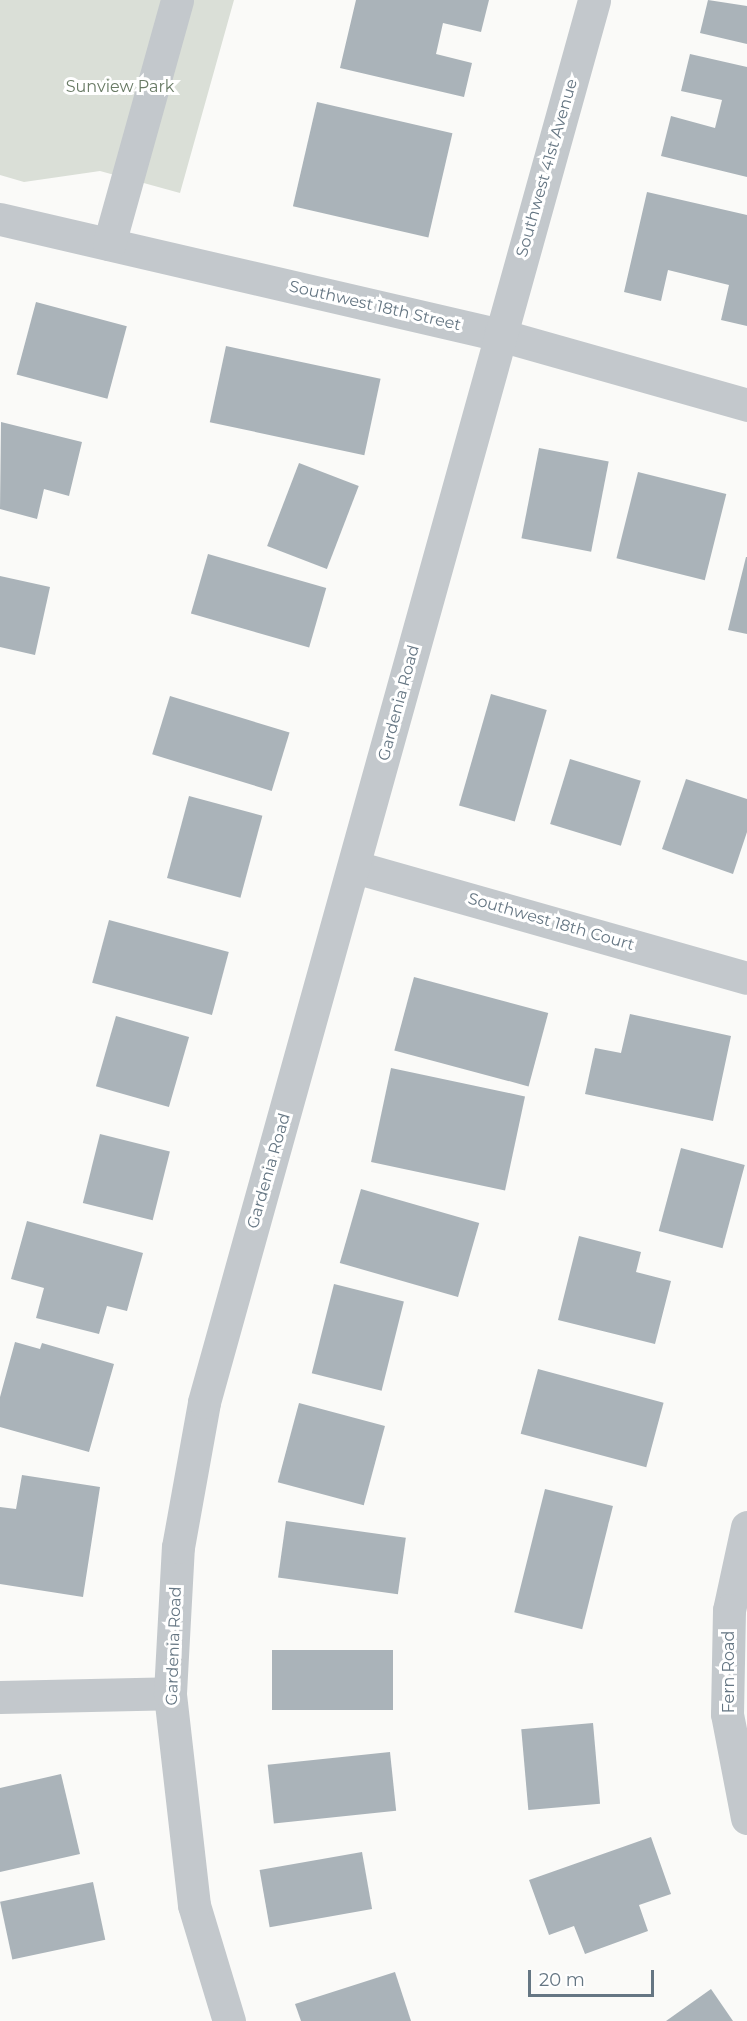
<!DOCTYPE html>
<html>
<head>
<meta charset="utf-8">
<style>
  body { margin:0 }
  #map { position:relative; width:747px; height:2021px; overflow:hidden; background:#fafaf8; font-family:Montserrat,sans-serif }
  div>[style] { position:absolute }
  .green>* { inset:0; background:#dadfd7 }
  .building>* { inset:0; background:#aab3b9; transform-origin:0 0 }
  .street>* { height:33px; margin:-16.5px; padding:0 16.5px; transform-origin:16.5px; border-radius:16.5px; background:#c3c8cc }
  span { translate:-50% -50%; white-space:nowrap; text-align:center; line-height:1.15; -webkit-text-stroke:6px #fff; paint-order:stroke }
  .park-label { font-size:16px; color:#687a64 }
  .street-label { font-size:16px; color:#657683 }
  .scale { position:absolute; left:528px; top:1970px; width:126px; height:27px; box-sizing:border-box; border:3px solid #657683; border-top:0; padding-left:8px; font-size:18px; line-height:21px; white-space:nowrap; color:#657683; -webkit-text-stroke:4px #fff; paint-order:stroke }
</style>
</head>
<body>
<div id="map">
  <div class="green">
    <i style="clip-path:polygon(0 0,234px 0,180px 193px,100px 171px,24px 182px,0 175px)"></i>
  </div>
  <div class="building">
    <i style="clip-path:polygon(356px 0,489px 0,481px 32px,443px 23px,436px 54px,472px 63px,464px 97px,340px 68px)"></i>
    <i style="clip-path:polygon(708px 0,747px 6px,747px 44px,700px 33px)"></i>
    <i style="clip-path:polygon(690px 54px,747px 67px,747px 177px,661px 156px,671px 116px,715px 128px,722px 100px,681px 91px)"></i>
    <i style="left:317px;top:102px;width:139px;height:107px;rotate:13deg"></i>
    <i style="clip-path:polygon(647px 192px,747px 215px,747px 326px,721px 320px,729px 285px,668px 270px,661px 301px,624px 292px)"></i>
    <i style="left:36px;top:302px;width:94px;height:75px;rotate:15deg"></i>
    <i style="left:226px;top:346px;width:158px;height:78px;rotate:12deg"></i>
    <i style="clip-path:polygon(1px 422px,82px 442px,69px 496px,44px 489px,37px 519px,0 509px)"></i>
    <i style="left:539px;top:448px;width:71px;height:92px;rotate:11deg"></i>
    <i style="left:299px;top:463px;width:64px;height:89px;rotate:21deg"></i>
    <i style="left:638px;top:472px;width:91px;height:89px;rotate:14deg"></i>
    <i style="left:208px;top:554px;width:123px;height:62px;rotate:16deg"></i>
    <i style="clip-path:polygon(746px 557px,747px 557px,747px 634px,728px 630px)"></i>
    <i style="clip-path:polygon(0 576px,50px 587px,35px 655px,0 647px)"></i>
    <i style="left:491px;top:694px;width:58px;height:116px;rotate:16deg"></i>
    <i style="left:170px;top:696px;width:125px;height:61px;rotate:17deg"></i>
    <i style="left:570px;top:759px;width:74px;height:68px;rotate:17deg"></i>
    <i style="clip-path:polygon(686px 779px,747px 799px,747px 832px,733px 874px,662px 849px)"></i>
    <i style="left:189px;top:796px;width:76px;height:85px;rotate:15deg"></i>
    <i style="left:109px;top:920px;width:124px;height:65px;rotate:15deg"></i>
    <i style="left:414px;top:977px;width:139px;height:76px;rotate:15deg"></i>
    <i style="clip-path:polygon(630px 1014px,731px 1036px,713px 1121px,585px 1094px,595px 1048px,621px 1053px)"></i>
    <i style="left:116px;top:1016px;width:76px;height:73px;rotate:16deg"></i>
    <i style="left:391px;top:1068px;width:137px;height:96px;rotate:12deg"></i>
    <i style="left:100px;top:1134px;width:72px;height:71px;rotate:14deg"></i>
    <i style="left:681px;top:1148px;width:66px;height:86px;rotate:15deg"></i>
    <i style="left:361px;top:1189px;width:123px;height:77px;rotate:16deg"></i>
    <i style="clip-path:polygon(27px 1221px,143px 1253px,127px 1311px,107px 1306px,99px 1334px,36px 1318px,44px 1288px,11px 1279px)"></i>
    <i style="clip-path:polygon(579px 1236px,641px 1252px,636px 1272px,671px 1281px,655px 1344px,558px 1320px)"></i>
    <i style="left:334px;top:1284px;width:72px;height:92px;rotate:14deg"></i>
    <i style="clip-path:polygon(15px 1342px,40px 1349px,42px 1343px,114px 1364px,89px 1452px,0 1427px,0 1397px)"></i>
    <i style="left:538px;top:1369px;width:130px;height:67px;rotate:15deg"></i>
    <i style="left:299px;top:1403px;width:89px;height:82px;rotate:15deg"></i>
    <i style="clip-path:polygon(22px 1475px,100px 1487px,83px 1597px,0 1584px,0 1507px,16px 1509px)"></i>
    <i style="left:545px;top:1489px;width:70px;height:127px;rotate:14deg"></i>
    <i style="left:286px;top:1521px;width:121px;height:57px;rotate:8deg"></i>
    <i style="left:272px;top:1650px;width:121px;height:60px"></i>
    <i style="left:593px;top:1723px;width:81px;height:72px;rotate:85deg"></i>
    <i style="left:390px;top:1752px;width:59px;height:123px;rotate:84deg"></i>
    <i style="clip-path:polygon(61px 1774px,80px 1854px,0 1872px,0 1788px)"></i>
    <i style="clip-path:polygon(651px 1837px,671px 1894px,639px 1905px,648px 1931px,585px 1954px,574px 1926px,549px 1935px,529px 1880px)"></i>
    <i style="left:362px;top:1852px;width:58px;height:104px;rotate:80deg"></i>
    <i style="left:93px;top:1882px;width:59px;height:95px;rotate:78deg"></i>
    <i style="clip-path:polygon(395px 1972px,411px 2021px,301px 2021px,295px 2004px)"></i>
    <i style="clip-path:polygon(711px 1989px,733px 2021px,666px 2021px)"></i>
  </div>
  <div class="street">
    <i style="left:0;top:219px;width:513px;rotate:13.06deg"></i>
    <i style="left:500px;top:335px;width:257px;rotate:15.8deg"></i>
    <i style="left:109px;top:244px;width:253px;rotate:-74.4deg"></i>
    <i style="left:355px;top:867px;width:407px;rotate:15.8deg"></i>
    <i style="left:747px;top:1527px;width:85px;rotate:102.2deg"></i>
    <i style="left:729px;top:1610px;width:104px;rotate:91.1deg"></i>
    <i style="left:727px;top:1714px;width:106px;rotate:79.1deg"></i>
    <i style="left:0;top:1697px;width:170px;rotate:-1.3deg"></i>
    <i style="left:229px;top:2021px;width:121px;rotate:-106.8deg"></i>
    <i style="left:194px;top:1905px;width:213px;rotate:-96.5deg"></i>
    <i style="left:170px;top:1693px;width:146px;rotate:-86.9deg"></i>
    <i style="left:178px;top:1547px;width:147px;rotate:-79.8deg"></i>
    <i style="left:204px;top:1402px;width:1455px;rotate:-74.45deg"></i>
  </div>
  <div class="park-label">
    <span style="left:120px;top:87px">Sunview Park</span>
  </div>
  <div class="street-label">
    <span style="left:547px;top:168px;rotate:-74deg">Southwest 41st Avenue</span>
    <span style="left:375px;top:306px;rotate:13deg">Southwest 18th Street</span>
    <span style="left:399px;top:703px;rotate:-75deg">Gardenia Road</span>
    <span style="left:551px;top:922px;rotate:16deg">Southwest 18th Court</span>
    <span style="left:269px;top:1171px;rotate:-74deg">Gardenia Road</span>
    <span style="left:174px;top:1646px;rotate:-88deg">Gardenia Road</span>
    <span style="left:729px;top:1672px;rotate:-90deg">Fern Road</span>
  </div>
  <div class="scale">20 m</div>
</div>
</body>
</html>
